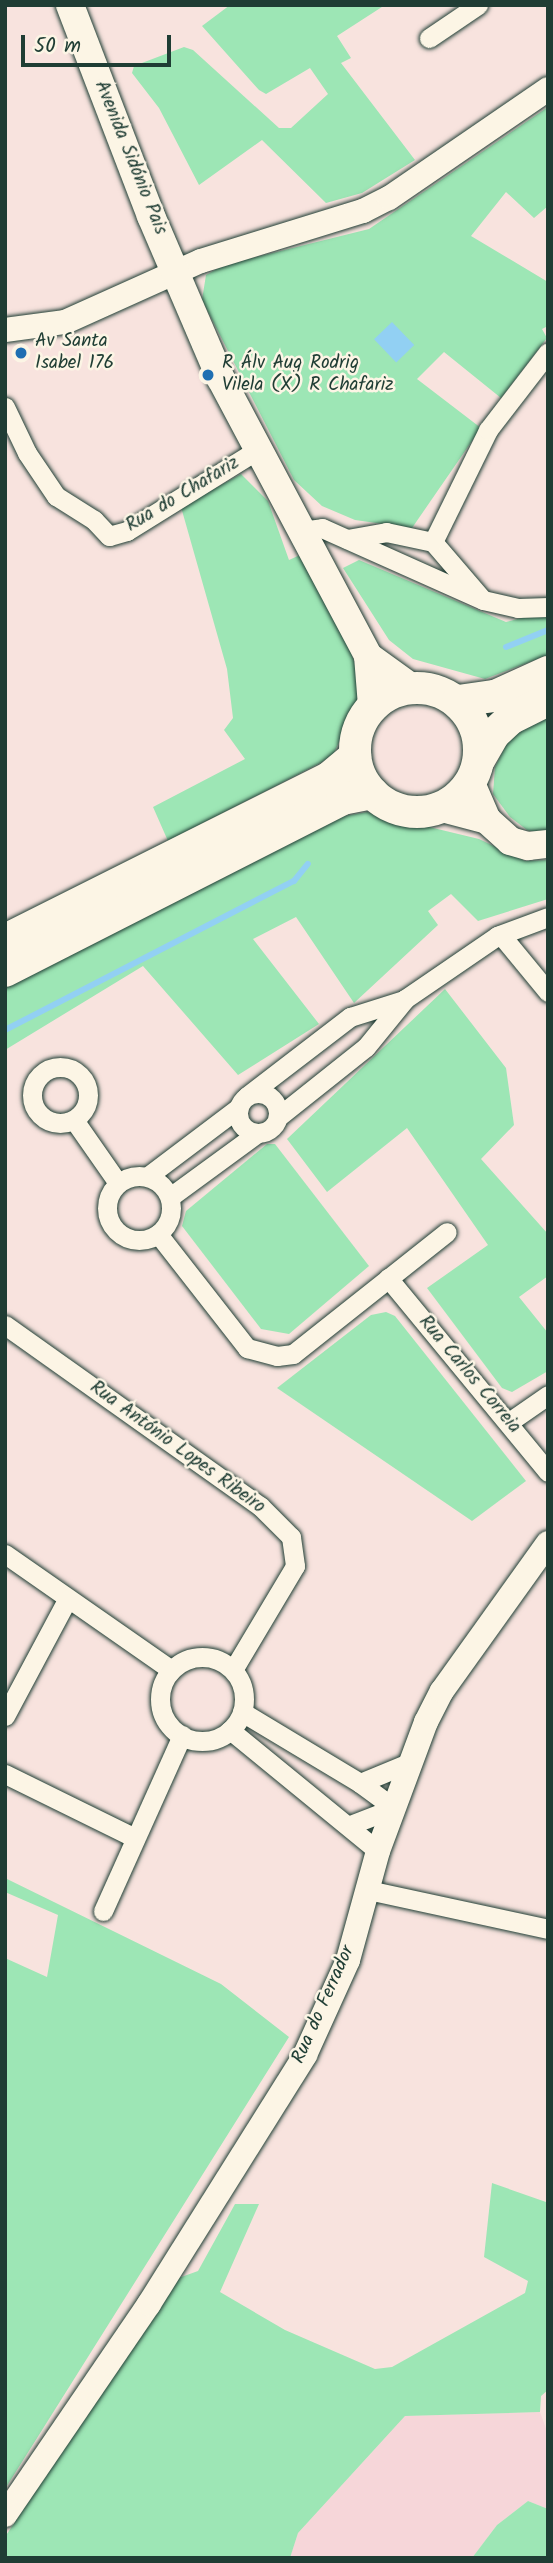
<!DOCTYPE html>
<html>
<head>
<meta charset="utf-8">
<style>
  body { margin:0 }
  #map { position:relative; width:553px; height:2563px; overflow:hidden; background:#f8e3de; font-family:Kalam,sans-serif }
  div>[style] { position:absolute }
  .built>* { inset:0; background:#f6d6d9 }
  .green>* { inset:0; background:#9de6b5 }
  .water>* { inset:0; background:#92d0f3; transform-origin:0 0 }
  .stream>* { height:6px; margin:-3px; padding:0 3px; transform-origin:3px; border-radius:3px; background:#92d0f3 }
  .roads { filter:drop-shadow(0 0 2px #1f3d34) drop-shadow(0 0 2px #1f3d34) }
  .minor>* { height:19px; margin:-9.5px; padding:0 9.5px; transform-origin:9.5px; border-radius:9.5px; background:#fcf5e5 }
  .minor>.ring { margin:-9.5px; padding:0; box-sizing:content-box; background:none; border:19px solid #fcf5e5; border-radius:50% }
  .tertiary>* { height:24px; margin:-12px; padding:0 12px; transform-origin:12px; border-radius:12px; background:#fcf5e5 }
  .secondary>* { height:28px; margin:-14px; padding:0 14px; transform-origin:14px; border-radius:14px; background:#fcf5e5 }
  .primary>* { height:32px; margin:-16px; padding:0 16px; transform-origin:16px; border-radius:16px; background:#fcf5e5 }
  .primary>.ring { margin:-16px; padding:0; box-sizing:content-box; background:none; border:32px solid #fcf5e5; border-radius:50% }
  .dots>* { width:19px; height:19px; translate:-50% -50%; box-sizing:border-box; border:4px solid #fcf5e5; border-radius:50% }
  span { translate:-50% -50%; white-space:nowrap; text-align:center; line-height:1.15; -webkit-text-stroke:5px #fcf5e5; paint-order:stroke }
  .street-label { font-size:19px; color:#1f3d34 }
  .poi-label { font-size:19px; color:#1f3d34 }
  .left { translate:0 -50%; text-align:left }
  .frame { position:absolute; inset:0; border:7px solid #1f3d34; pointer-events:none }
  .scale { position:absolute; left:21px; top:35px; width:150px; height:32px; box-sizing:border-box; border:4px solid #1f3d34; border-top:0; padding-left:9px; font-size:21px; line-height:24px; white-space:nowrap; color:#1f3d34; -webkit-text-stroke:5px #fcf5e5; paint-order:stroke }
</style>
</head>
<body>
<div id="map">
  <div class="built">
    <i style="clip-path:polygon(540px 2412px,548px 2434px,548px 2509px,528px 2501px,497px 2525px,472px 2558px,290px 2558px,298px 2533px,405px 2416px)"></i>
  </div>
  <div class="green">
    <i style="clip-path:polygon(230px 5px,385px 5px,337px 36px,351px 58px,341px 63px,415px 160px,362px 193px,326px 203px,262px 140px,199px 185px,159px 108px,132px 73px,134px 66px,184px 47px,193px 50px,279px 128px,291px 128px,328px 94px,310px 68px,266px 94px,259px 90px,202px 26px)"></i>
    <i style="clip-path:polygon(548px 107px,548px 206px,534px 218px,506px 192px,471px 236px,548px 282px,548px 326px,542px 329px,547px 338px,501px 398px,444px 352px,417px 379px,481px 428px,412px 528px,355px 520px,322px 506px,294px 480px,202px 300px,206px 275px,224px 265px,369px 229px)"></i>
    <i style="clip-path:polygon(241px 474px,268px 501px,289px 560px,300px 555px,351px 651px,358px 676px,357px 703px,334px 753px,322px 762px,168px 841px,153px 807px,245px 759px,224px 730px,233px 718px,227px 669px,181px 507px)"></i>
    <i style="clip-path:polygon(359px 560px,506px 622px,548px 611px,548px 655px,485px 679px,413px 659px,389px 640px,343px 568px)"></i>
    <i style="clip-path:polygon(548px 716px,548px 833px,544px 834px,527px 830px,510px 817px,493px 794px,495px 767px,506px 745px,519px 728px)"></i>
    <i style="clip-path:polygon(367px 812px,479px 839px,525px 861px,548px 860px,548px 899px,478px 921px,451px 894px,428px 911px,438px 925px,354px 1003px,296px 917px,253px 939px,319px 1024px,238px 1075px,143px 966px,5px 1050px,5px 984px,344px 816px)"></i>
    <i style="clip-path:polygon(445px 989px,506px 1068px,514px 1125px,481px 1159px,548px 1234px,548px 1276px,519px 1297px,548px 1333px,548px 1371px,512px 1392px,502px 1388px,427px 1288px,488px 1245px,407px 1128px,327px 1192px,287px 1139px)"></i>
    <i style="clip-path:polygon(267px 1144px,275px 1144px,369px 1266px,289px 1334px,261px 1329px,182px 1226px,186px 1211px)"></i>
    <i style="clip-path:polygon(386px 1312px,395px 1316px,526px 1481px,472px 1521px,277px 1388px,371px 1315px)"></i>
    <i style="clip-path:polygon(5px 1878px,221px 1984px,289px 2037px,5px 2489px,5px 1958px,47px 1977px,58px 1915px,5px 1892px)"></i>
    <i style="clip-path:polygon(492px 2183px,546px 2202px,548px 2199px,548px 2390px,541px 2396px,540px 2412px,405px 2416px,298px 2533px,290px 2558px,5px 2558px,5px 2537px,173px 2280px,198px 2271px,235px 2204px,259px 2204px,220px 2292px,285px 2330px,375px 2369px,392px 2367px,525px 2293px,528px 2281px,484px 2257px)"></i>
    <i style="clip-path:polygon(528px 2501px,548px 2509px,548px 2558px,472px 2558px,497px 2525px)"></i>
  </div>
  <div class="water">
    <i style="left:392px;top:322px;width:32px;height:25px;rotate:46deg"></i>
  </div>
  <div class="stream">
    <i style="left:506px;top:647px;width:45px;rotate:-22deg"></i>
    <i style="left:5px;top:1030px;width:325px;rotate:-27.3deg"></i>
    <i style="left:294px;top:881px;width:22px;rotate:-51deg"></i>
  </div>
  <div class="roads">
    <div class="minor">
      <i style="left:429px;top:38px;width:59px;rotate:-34deg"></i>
      <i style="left:5px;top:407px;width:51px;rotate:64.4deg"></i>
      <i style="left:27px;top:453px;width:52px;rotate:56deg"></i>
      <i style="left:56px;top:496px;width:45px;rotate:32.3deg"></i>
      <i style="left:94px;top:520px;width:22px;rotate:47deg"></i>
      <i style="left:109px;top:536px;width:19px;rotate:-16deg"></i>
      <i style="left:127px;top:531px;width:153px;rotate:-31.9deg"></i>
      <i style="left:301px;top:531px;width:21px;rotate:-8deg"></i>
      <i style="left:322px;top:528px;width:176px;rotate:24.1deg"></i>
      <i style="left:483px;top:600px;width:36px;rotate:13deg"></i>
      <i style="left:518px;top:608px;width:30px;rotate:-2deg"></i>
      <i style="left:347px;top:539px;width:40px;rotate:-10deg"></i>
      <i style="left:386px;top:532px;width:48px;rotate:12deg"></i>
      <i style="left:433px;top:542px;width:75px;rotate:49.3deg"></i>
      <i style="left:433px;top:542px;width:125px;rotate:-63.8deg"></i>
      <i style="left:488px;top:430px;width:98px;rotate:-52.4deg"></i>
      <i style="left:501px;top:935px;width:74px;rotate:50.5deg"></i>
      <i class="ring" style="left:32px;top:1067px;width:37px;height:37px"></i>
      <i class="ring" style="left:238px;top:1093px;width:21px;height:21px"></i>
      <i style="left:247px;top:1096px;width:130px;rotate:-37.5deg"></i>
      <i style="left:350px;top:1017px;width:57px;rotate:-17.5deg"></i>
      <i style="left:278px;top:1117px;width:112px;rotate:-38.5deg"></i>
      <i style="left:366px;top:1047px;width:62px;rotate:-50.9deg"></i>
      <i style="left:405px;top:999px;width:112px;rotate:-34.4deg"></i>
      <i style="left:497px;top:936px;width:54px;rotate:-20.4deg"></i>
      <i style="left:74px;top:1120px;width:77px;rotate:55.1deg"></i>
      <i class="ring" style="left:107px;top:1176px;width:45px;height:45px"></i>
      <i style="left:148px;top:1176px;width:111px;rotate:-37deg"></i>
      <i style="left:170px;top:1197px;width:107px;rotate:-36.2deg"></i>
      <i style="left:158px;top:1234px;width:145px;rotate:52deg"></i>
      <i style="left:247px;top:1348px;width:31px;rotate:15deg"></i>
      <i style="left:277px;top:1356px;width:16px;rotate:-7deg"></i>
      <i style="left:293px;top:1354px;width:196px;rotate:-38.4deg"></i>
      <i style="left:388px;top:1278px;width:251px;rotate:50.5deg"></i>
      <i style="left:5px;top:1325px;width:313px;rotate:35.4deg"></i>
      <i style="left:260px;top:1506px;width:44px;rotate:45deg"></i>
      <i style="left:291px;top:1537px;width:29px;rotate:82deg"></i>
      <i style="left:295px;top:1566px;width:121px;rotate:120.8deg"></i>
      <i style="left:509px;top:1422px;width:47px;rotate:-34.7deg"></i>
      <i style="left:5px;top:1554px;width:203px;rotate:34.9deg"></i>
      <i class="ring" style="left:160px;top:1657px;width:65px;height:65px"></i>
      <i style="left:242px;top:1712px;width:138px;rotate:31deg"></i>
      <i style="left:360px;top:1783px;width:55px;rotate:-22.4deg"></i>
      <i style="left:5px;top:1716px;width:132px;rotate:-61.9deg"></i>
      <i style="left:230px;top:1730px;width:191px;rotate:39.3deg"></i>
      <i style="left:5px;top:1774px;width:145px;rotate:26.2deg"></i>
      <i style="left:360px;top:1783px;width:42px;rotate:36.3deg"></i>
      <i style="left:350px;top:1825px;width:47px;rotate:-21.1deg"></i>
      <i style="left:368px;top:1890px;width:184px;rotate:12.2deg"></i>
      <i style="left:103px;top:1911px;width:193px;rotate:-65.8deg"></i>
    </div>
    <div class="tertiary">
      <i style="left:5px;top:330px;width:61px;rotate:-7.6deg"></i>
      <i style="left:65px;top:322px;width:149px;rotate:-24.2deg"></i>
      <i style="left:201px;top:261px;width:170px;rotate:-17.2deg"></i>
      <i style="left:363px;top:211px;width:29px;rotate:-27deg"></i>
      <i style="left:389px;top:198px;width:193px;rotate:-34.4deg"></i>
      <i style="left:5px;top:2515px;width:255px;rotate:-55.7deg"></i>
      <i style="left:149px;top:2304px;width:294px;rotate:-57.9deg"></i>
      <i style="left:305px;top:2055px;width:104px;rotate:-65.6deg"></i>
      <i style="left:348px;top:1960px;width:113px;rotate:-74.6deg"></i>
      <i style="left:378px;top:1851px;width:138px;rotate:-69.6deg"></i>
      <i style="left:426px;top:1722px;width:35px;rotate:-63deg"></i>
      <i style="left:442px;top:1691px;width:182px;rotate:-54.4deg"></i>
    </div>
    <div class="secondary">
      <i style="left:70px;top:5px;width:226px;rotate:69deg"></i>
      <i style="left:151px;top:216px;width:177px;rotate:66.8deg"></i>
      <i style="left:221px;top:379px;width:314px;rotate:62deg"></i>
      <i style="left:368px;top:656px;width:50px;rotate:85.4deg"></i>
      <i style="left:368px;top:656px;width:53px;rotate:35.8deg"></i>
      <i style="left:471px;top:783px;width:40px;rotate:66.6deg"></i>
      <i style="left:487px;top:820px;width:31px;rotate:42deg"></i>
      <i style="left:510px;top:841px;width:19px;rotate:16deg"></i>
      <i style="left:528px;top:846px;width:20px;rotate:-6deg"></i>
      <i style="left:442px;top:808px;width:47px;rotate:14.9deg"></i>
    </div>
    <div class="primary">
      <i class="ring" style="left:355px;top:688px;width:92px;height:92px"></i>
      <i style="left:458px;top:701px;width:37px;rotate:-8deg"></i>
      <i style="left:495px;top:696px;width:58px;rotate:-24.4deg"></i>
      <i style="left:479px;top:760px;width:30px;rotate:-60deg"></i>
      <i style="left:494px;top:734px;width:22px;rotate:-43deg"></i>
      <i style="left:510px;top:719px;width:42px;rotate:-26.6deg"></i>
      <i style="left:5px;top:940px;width:364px;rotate:-26.6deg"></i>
      <i style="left:330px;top:777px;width:33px;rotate:-40deg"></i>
      <i style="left:5px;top:971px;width:378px;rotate:-27deg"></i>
      <i style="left:342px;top:799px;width:31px;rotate:-11deg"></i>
    </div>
  </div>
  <div class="dots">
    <i style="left:21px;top:353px;background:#1f6fb2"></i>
    <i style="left:208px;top:375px;background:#1f6fb2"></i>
  </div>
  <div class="street-label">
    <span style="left:130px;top:158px;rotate:68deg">Avenida Sidónio Pais</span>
    <span style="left:183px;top:495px;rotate:-31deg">Rua do Chafariz</span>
    <span style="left:469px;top:1375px;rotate:50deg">Rua Carlos Correia</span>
    <span style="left:177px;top:1448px;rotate:36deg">Rua António Lopes Ribeiro</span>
    <span style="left:324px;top:2005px;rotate:-66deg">Rua do Ferrador</span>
  </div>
  <div class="poi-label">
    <span class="left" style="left:35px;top:353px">Av Santa<br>Isabel 176</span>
    <span class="left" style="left:222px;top:375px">R Álv Aug Rodrig<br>Vilela (X) R Chafariz</span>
  </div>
  <div class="frame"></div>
  <div class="scale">50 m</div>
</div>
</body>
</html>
